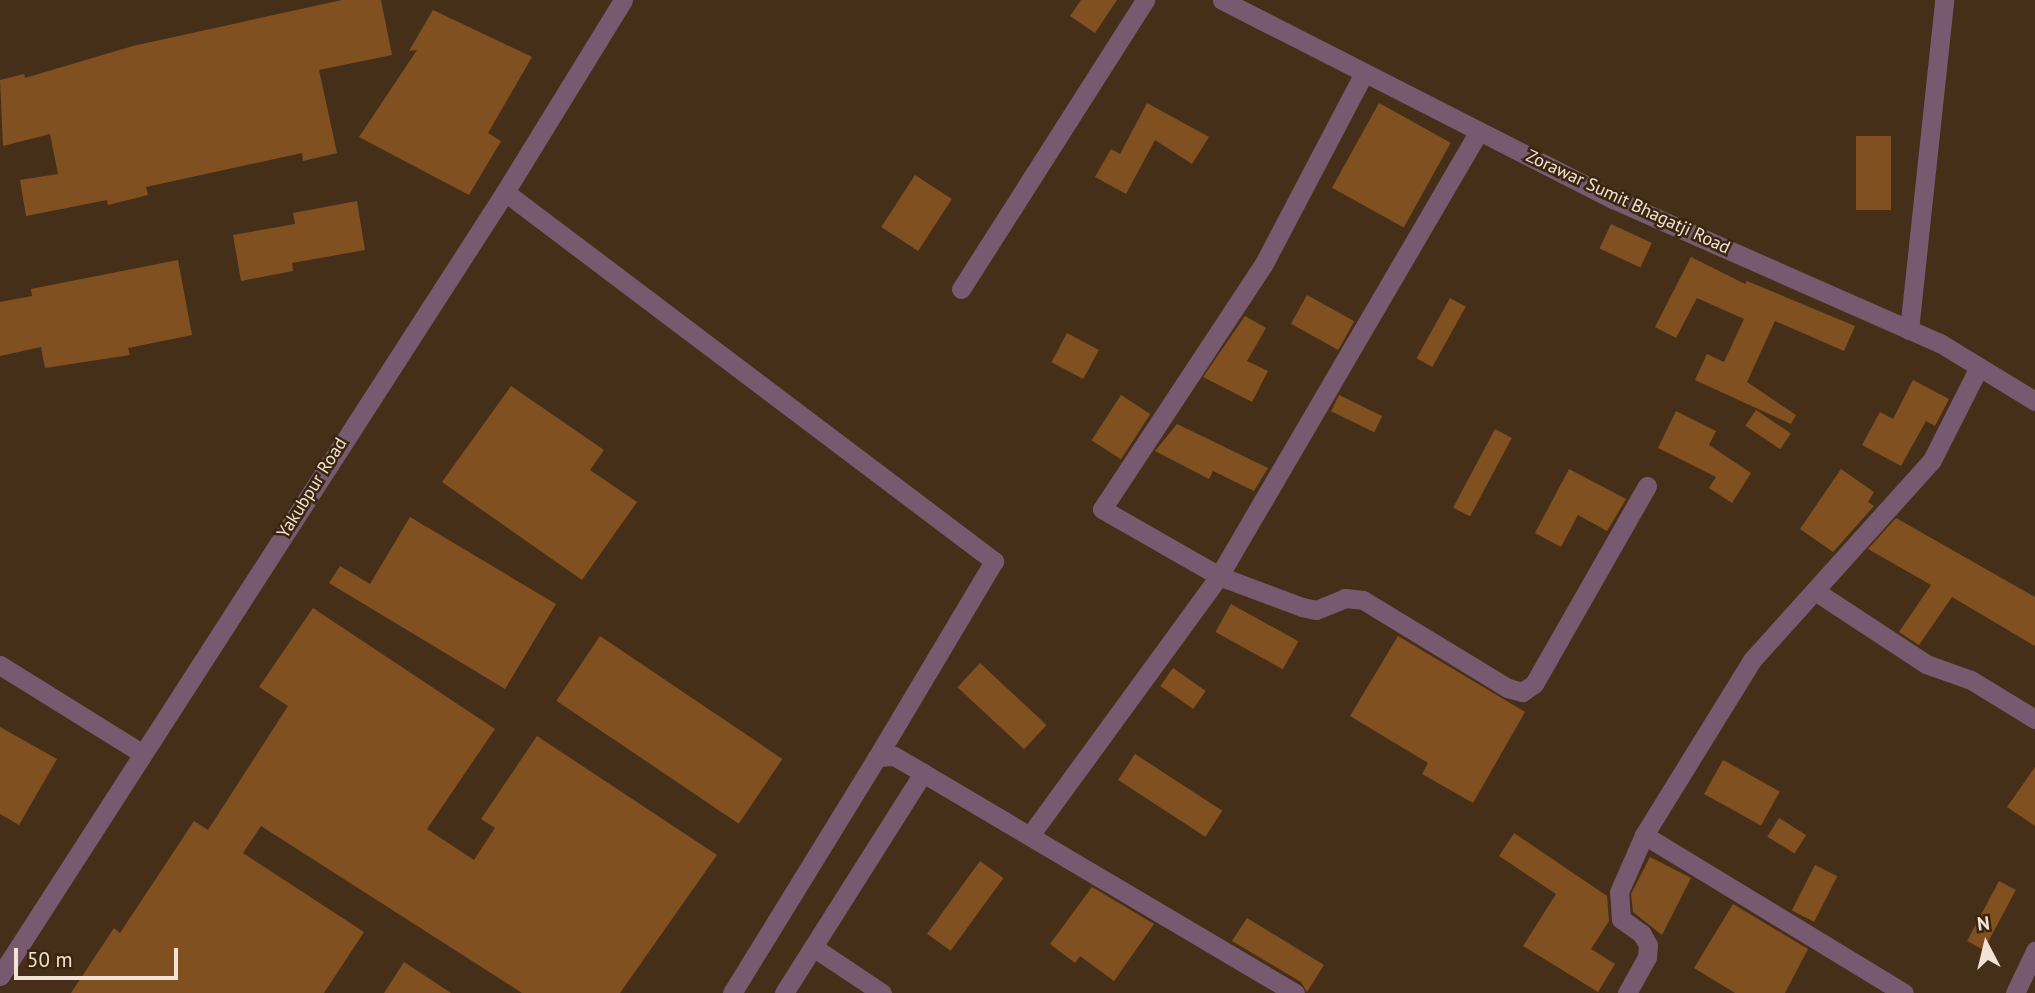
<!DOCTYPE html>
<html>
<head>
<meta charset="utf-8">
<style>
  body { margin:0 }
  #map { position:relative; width:2035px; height:993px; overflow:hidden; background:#462f19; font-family:"PT Sans",sans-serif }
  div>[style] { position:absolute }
  .building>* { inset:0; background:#815020; transform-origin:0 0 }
  .minor>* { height:19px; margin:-9.5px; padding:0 9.5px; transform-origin:9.5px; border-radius:9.5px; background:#785a70 }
  .tertiary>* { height:19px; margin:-9.5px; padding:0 9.5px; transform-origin:9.5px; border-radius:9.5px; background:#785a70 }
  span { translate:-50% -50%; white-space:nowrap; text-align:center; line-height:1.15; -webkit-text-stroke:5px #3b250f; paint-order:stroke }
  .street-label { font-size:18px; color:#f2e3d6 }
  .north { position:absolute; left:1951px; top:909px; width:70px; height:70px; -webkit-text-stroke:5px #3b250f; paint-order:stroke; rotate:353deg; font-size:19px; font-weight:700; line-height:28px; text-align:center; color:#f2e3d6 }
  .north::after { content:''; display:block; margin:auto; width:24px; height:32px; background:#f2e3d6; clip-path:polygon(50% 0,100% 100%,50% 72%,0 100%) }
  .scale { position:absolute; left:14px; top:948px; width:164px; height:32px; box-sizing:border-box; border:4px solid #f2e3d6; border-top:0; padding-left:9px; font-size:21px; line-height:24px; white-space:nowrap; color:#f2e3d6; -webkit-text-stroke:5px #3b250f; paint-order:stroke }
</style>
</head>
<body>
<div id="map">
  <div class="building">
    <i style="clip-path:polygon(342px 0,381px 0,392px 55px,319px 70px,337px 153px,303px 161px,302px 153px,146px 187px,148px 195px,108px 205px,107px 200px,26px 216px,20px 180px,58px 174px,50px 134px,3px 146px,0 80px,24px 74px,25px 78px,133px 46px)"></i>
    <i style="clip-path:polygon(1081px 0,1117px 0,1095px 33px,1070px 16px)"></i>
    <i style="clip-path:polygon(433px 10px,532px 57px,488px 133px,501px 141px,469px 195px,359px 137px,417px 50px,409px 51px)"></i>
    <i style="clip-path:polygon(1147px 103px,1209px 137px,1192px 164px,1155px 140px,1126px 194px,1095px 177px,1111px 149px,1120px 154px)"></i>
    <i style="left:1379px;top:103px;width:82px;height:97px;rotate:29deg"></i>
    <i style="left:1856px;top:136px;width:35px;height:74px"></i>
    <i style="left:915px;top:175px;width:44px;height:62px;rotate:33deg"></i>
    <i style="clip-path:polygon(357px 201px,365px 250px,292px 263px,293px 271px,241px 281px,233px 235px,295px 224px,293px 213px)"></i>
    <i style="left:1611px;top:224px;width:45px;height:27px;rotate:25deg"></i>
    <i style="clip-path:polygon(1691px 257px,1745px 284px,1747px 281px,1855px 326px,1844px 351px,1775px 321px,1747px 382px,1796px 415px,1791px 424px,1695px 380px,1707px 354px,1724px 362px,1744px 319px,1697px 298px,1676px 338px,1655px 327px)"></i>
    <i style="clip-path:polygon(178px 260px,192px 335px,128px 348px,130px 355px,45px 368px,41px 347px,0 356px,0 302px,32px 296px,31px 289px)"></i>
    <i style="left:1307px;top:295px;width:54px;height:33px;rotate:29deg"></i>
    <i style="left:1450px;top:298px;width:18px;height:69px;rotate:29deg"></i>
    <i style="clip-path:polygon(1245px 316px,1266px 328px,1247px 361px,1268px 371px,1252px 402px,1203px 377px)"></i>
    <i style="left:1067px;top:333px;width:36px;height:33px;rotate:28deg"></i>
    <i style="clip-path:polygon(1913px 380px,1949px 399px,1935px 426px,1926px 421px,1901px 466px,1862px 445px,1880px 412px,1893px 419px)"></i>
    <i style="clip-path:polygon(511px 386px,604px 450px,590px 470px,637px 502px,582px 580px,442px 482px)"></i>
    <i style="left:1121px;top:395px;width:35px;height:54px;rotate:33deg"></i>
    <i style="left:1339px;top:395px;width:48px;height:18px;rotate:26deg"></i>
    <i style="left:1756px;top:410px;width:42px;height:19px;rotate:34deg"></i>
    <i style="clip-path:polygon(1676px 411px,1716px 431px,1709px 445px,1751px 473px,1732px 503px,1709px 488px,1716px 477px,1658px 448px)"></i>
    <i style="clip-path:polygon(1177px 424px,1268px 468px,1254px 491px,1213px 471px,1209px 479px,1155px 451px)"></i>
    <i style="left:1495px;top:429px;width:19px;height:89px;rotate:28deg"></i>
    <i style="clip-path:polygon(1569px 469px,1626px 499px,1607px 531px,1578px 515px,1561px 547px,1535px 533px)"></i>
    <i style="clip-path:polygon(1841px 469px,1874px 492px,1868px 502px,1874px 506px,1833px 552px,1800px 529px)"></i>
    <i style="clip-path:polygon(410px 517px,556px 604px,505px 689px,329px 583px,340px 566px,370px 584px)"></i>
    <i style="clip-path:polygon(1896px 518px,2035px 597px,2035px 646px,1952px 597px,1919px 645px,1899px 632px,1931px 585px,1868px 549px)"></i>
    <i style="left:1231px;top:604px;width:77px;height:32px;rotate:29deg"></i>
    <i style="clip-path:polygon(313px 608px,495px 729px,427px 829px,474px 860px,495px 828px,481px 819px,537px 736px,717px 855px,620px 993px,522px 993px,261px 826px,243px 853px,364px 932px,324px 993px,71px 993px,114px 928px,120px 933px,194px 821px,208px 830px,288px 706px,259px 687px)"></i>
    <i style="left:600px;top:636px;width:220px;height:78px;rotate:34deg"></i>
    <i style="clip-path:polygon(1398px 636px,1525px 712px,1473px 803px,1422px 774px,1428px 763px,1350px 716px)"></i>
    <i style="left:980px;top:663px;width:91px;height:33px;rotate:43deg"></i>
    <i style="left:1173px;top:668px;width:40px;height:22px;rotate:35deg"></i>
    <i style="clip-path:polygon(0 727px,57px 759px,19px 825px,0 814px)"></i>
    <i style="left:1135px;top:754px;width:104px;height:31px;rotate:33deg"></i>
    <i style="left:1723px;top:760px;width:65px;height:39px;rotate:29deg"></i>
    <i style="clip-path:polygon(2035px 767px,2035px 826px,2007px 807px)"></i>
    <i style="left:1779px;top:818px;width:32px;height:22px;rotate:32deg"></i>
    <i style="clip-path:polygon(1514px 833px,1607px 896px,1609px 921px,1591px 949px,1615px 964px,1598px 992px,1523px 946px,1556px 894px,1499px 856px)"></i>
    <i style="clip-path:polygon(1650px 857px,1691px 878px,1662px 935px,1633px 912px,1631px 894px)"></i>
    <i style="left:980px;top:861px;width:29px;height:90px;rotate:36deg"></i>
    <i style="left:1815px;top:865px;width:25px;height:51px;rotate:27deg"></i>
    <i style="left:1999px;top:881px;width:19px;height:68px;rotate:28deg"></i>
    <i style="clip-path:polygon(1092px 887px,1154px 924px,1114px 981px,1080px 956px,1075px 963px,1050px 944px)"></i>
    <i style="clip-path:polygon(1733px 904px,1808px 949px,1785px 993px,1735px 993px,1694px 968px)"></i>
    <i style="clip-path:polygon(1247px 918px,1324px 965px,1307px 992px,1301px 982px,1232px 941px)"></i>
    <i style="clip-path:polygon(404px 962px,451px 993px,384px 993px)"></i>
  </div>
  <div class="minor">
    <i style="left:1222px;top:0;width:439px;rotate:27deg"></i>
    <i style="left:1613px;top:199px;width:357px;rotate:23.8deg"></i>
    <i style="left:1940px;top:343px;width:111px;rotate:31.4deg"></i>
    <i style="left:1364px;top:73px;width:217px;rotate:117.7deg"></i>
    <i style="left:1263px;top:265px;width:292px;rotate:123.4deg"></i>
    <i style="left:1102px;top:509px;width:135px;rotate:29.8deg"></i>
    <i style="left:1219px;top:576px;width:89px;rotate:20.5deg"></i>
    <i style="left:1302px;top:607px;width:14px;rotate:12deg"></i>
    <i style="left:1316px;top:610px;width:31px;rotate:-22deg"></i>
    <i style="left:1345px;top:598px;width:18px;rotate:6deg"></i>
    <i style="left:1363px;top:600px;width:170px;rotate:31.3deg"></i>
    <i style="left:1508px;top:688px;width:15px;rotate:16deg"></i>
    <i style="left:1522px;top:692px;width:14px;rotate:-34deg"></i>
    <i style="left:1534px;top:684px;width:228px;rotate:-60.3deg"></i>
    <i style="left:961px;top:289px;width:343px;rotate:-57.5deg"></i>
    <i style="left:1909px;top:330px;width:332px;rotate:-83.9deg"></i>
    <i style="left:1815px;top:591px;width:133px;rotate:33.3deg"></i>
    <i style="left:1926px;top:664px;width:48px;rotate:19.6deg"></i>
    <i style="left:1971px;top:680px;width:75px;rotate:31.4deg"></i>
    <i style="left:923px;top:773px;width:432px;rotate:30.6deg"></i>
    <i style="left:1031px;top:834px;width:319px;rotate:-53.9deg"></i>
    <i style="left:1219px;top:576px;width:515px;rotate:-59.7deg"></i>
    <i style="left:1644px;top:835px;width:304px;rotate:31.3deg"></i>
    <i style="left:813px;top:947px;width:83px;rotate:33.7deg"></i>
    <i style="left:1627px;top:993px;width:41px;rotate:-60.9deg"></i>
    <i style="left:1647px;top:957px;width:12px;rotate:-85deg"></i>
    <i style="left:1648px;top:945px;width:13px;rotate:-119deg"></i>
    <i style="left:1642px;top:934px;width:26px;rotate:-144deg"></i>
    <i style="left:1621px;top:919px;width:27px;rotate:-94deg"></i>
    <i style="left:1619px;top:892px;width:62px;rotate:-66.3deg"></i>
    <i style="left:1644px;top:835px;width:206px;rotate:-58.3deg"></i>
    <i style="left:1752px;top:660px;width:269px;rotate:-48deg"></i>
    <i style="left:1932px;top:460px;width:104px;rotate:-63.2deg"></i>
    <i style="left:2015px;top:993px;width:47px;rotate:-64.5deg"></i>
  </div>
  <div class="tertiary">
    <i style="left:505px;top:192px;width:613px;rotate:37.04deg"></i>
    <i style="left:994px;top:561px;width:228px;rotate:120.8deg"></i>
    <i style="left:0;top:665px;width:168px;rotate:31.9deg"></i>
    <i style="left:0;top:976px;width:933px;rotate:-57.21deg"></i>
    <i style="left:505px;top:192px;width:225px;rotate:-58.4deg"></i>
    <i style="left:732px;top:993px;width:277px;rotate:-58.4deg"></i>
    <i style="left:877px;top:757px;width:17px;rotate:-3deg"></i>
    <i style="left:894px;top:756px;width:34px;rotate:30deg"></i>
    <i style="left:923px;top:773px;width:260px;rotate:122.3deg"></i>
  </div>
  <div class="street-label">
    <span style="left:1628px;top:202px;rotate:25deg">Zorawar Sumit Bhagatji Road</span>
    <span style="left:312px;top:488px;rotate:-58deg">Yakubpur Road</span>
  </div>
  <div class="north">N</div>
  <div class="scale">50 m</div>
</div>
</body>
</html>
